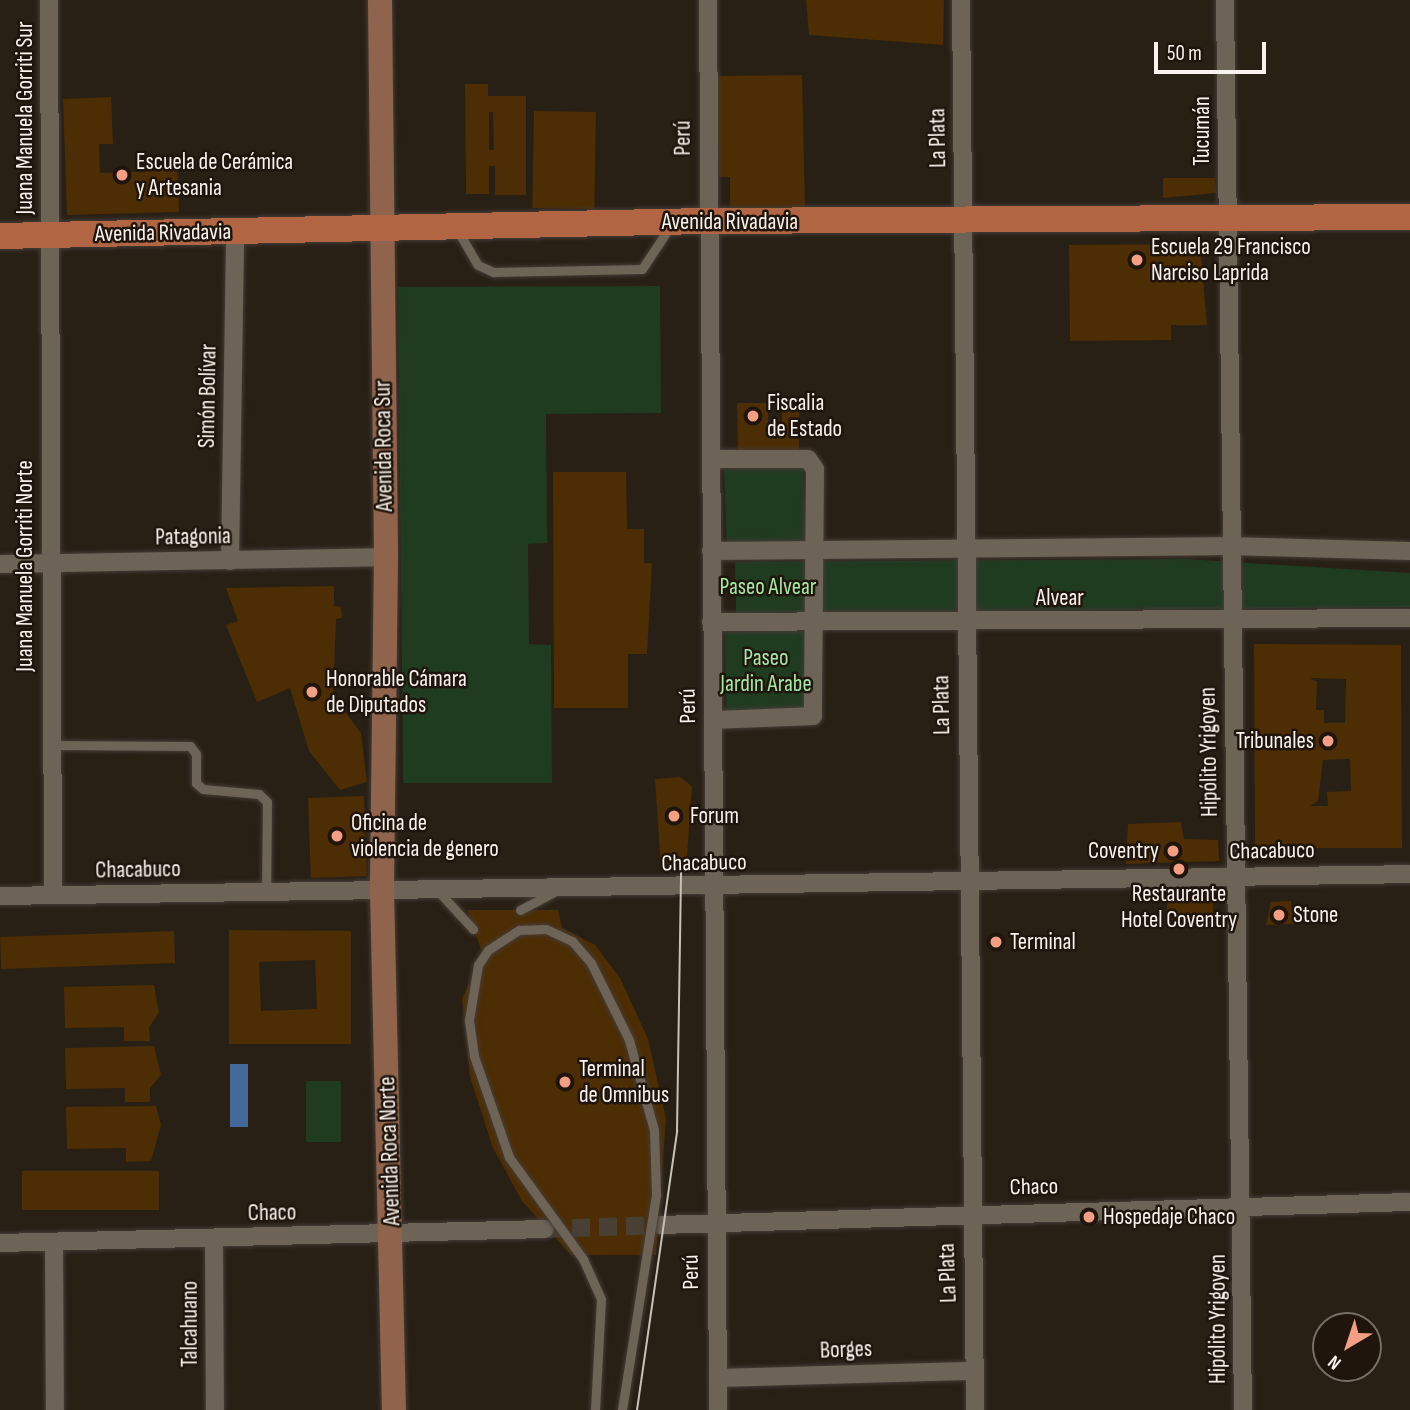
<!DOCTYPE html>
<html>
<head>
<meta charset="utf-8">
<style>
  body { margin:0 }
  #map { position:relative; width:1410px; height:1410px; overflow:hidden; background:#281f15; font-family:"Sofia Sans Condensed",sans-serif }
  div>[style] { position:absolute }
  .green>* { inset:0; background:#1f3b20; transform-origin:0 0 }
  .water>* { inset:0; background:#426999; transform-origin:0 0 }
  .building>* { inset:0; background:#4d2d03; transform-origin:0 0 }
  .street-tunnel>* { height:18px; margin-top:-9px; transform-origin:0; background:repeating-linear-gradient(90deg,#483f35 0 18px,transparent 0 27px) }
  .roads { filter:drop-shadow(0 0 2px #443c36) drop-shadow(0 0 2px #443c36) }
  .lane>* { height:9px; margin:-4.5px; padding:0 4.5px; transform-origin:4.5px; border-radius:4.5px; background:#6e6357 }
  .street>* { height:18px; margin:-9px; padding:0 9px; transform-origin:9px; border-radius:9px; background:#6e6357 }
  .secondary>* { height:24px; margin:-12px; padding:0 12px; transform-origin:12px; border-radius:12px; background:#90644c }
  .primary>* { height:26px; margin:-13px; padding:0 13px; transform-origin:13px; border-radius:13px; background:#b26542 }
  .tram>* { height:2px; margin:-1px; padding:0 1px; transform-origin:1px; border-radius:1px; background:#c8c1ba }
  .bridges { filter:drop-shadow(0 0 2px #443c36) drop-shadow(0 0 2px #443c36) }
  .lane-bridge>* { height:9px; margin:-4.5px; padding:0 4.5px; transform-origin:4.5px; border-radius:4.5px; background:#6e6357 }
  .dots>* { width:19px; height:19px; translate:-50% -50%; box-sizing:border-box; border:4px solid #1f150c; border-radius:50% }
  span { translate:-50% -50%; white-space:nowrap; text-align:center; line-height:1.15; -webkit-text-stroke:5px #1f150c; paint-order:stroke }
  .street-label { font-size:23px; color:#faf3ed }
  .poi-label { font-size:23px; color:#faf3ed }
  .left { translate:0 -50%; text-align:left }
  .right { translate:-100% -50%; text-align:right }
  .park-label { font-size:23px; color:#a1e9a4 }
  .north { position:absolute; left:1312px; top:1312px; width:70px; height:70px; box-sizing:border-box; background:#1f150c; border:2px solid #776e66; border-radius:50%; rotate:219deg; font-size:19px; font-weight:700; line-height:28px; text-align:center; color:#faf3ed }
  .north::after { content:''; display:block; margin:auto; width:24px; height:32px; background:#f39f83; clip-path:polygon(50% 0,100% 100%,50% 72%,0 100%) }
  .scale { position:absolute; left:1154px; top:42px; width:112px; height:32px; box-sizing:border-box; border:4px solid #faf3ed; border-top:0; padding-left:9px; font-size:21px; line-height:24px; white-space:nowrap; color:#faf3ed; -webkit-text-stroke:5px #1f150c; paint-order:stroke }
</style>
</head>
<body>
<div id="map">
  <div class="green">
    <i style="clip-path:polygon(660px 286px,661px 413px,546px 414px,547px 543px,528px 544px,529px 644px,551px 645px,552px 783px,403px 783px,398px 287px)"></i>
    <i style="left:803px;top:467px;width:75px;height:79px;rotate:88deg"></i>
    <i style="clip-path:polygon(1186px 559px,1410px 573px,1410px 607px,736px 613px,735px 562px)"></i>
    <i style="left:805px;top:631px;width:79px;height:80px;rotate:89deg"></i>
    <i style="left:306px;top:1081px;width:35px;height:61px"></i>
  </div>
  <div class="water">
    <i style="left:230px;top:1064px;width:18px;height:63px"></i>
  </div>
  <div class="building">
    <i style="clip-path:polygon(806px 0,944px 0,943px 45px,809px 35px)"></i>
    <i style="clip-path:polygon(802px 75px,805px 208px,730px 209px,730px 177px,719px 177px,716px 76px)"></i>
    <i style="clip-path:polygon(evenodd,465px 84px,488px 84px,488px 96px,526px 96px,526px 195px,495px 195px,495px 166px,489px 166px,489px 194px,466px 194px,465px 84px,489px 112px,493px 112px,494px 150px,489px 150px,489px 112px)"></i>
    <i style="clip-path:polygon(111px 97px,113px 144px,99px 144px,100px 173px,162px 171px,161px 162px,177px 161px,179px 212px,67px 215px,63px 99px)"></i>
    <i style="left:534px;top:111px;width:62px;height:97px;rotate:1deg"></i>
    <i style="clip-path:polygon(1163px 178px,1215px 178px,1216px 193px,1163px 198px)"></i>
    <i style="clip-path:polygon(1200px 244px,1207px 325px,1171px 325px,1171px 340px,1070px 341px,1069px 245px)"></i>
    <i style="clip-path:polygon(737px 403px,768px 403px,768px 429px,782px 429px,782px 403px,799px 403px,799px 450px,738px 451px)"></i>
    <i style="clip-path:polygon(553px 472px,626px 472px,627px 529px,644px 529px,644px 563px,652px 563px,647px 654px,628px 654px,628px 708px,554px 708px)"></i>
    <i style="clip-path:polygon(334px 586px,334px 606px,341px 607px,342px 618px,336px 619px,333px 696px,361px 733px,367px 782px,340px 790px,309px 751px,290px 688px,257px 702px,226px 625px,238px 621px,226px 588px)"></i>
    <i style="clip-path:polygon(evenodd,1254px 644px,1401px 645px,1402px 848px,1255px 848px,1254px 644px,1310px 678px,1346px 679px,1345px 723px,1324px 723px,1324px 710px,1316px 710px,1317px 682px,1310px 678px,1254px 644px,1350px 759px,1351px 791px,1327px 792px,1328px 806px,1310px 806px,1318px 801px,1323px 760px,1350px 759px)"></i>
    <i style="clip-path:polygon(680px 777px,692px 786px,686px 870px,661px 870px,655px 779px)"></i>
    <i style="left:364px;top:796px;width:80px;height:56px;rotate:88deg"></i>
    <i style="clip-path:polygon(1181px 822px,1184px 839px,1218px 840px,1219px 861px,1126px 864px,1128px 824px)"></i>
    <i style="left:1213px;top:900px;width:21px;height:46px;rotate:90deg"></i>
    <i style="clip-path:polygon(1291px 901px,1294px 924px,1266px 925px,1271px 902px)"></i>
    <i style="clip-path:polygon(467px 910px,558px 910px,562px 928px,595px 945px,620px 978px,648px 1039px,666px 1119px,656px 1255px,571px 1255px,522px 1201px,493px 1148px,470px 1077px,462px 999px,482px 952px)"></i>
    <i style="clip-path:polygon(evenodd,229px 930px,351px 931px,351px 1044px,229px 1044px,229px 930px,315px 960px,317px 1009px,261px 1011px,259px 962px,315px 960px)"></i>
    <i style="left:174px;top:931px;width:32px;height:174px;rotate:88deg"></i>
    <i style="clip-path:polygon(154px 985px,159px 1013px,149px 1027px,150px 1041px,124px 1041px,124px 1027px,65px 1028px,64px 987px)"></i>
    <i style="clip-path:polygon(154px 1046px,161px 1075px,150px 1088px,150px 1102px,125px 1102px,125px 1088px,66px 1089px,65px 1048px)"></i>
    <i style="clip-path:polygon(156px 1106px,161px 1125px,151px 1161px,126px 1162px,126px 1148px,67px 1149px,66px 1107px)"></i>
    <i style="left:22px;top:1171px;width:137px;height:39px"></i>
  </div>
  <div class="street-tunnel">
    <i style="left:545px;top:1229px;width:115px;rotate:-2deg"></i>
  </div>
  <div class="roads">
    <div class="lane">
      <i style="left:458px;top:231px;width:39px;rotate:60deg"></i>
      <i style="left:478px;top:265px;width:17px;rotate:25deg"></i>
      <i style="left:493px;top:272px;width:149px;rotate:-1.2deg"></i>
      <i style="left:642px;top:269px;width:53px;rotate:-56.6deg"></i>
      <i style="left:52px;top:745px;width:138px;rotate:0.4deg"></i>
      <i style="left:190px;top:746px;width:10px;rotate:53deg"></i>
      <i style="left:196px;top:754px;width:29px;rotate:90deg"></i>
      <i style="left:196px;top:783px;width:9px;rotate:41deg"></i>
      <i style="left:203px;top:789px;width:56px;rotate:5.1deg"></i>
      <i style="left:259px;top:794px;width:11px;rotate:45deg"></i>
      <i style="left:267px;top:802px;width:90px;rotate:90.6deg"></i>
      <i style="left:438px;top:891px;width:52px;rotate:47.4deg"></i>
      <i style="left:520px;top:910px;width:38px;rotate:-28deg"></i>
    </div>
    <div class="street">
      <i style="left:49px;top:0;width:895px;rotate:89.74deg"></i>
      <i style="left:708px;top:0;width:1410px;rotate:89.59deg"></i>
      <i style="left:961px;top:0;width:1410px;rotate:89.43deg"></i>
      <i style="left:1225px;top:0;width:1410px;rotate:89.27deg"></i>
      <i style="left:712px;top:459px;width:96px"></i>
      <i style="left:808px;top:459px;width:12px;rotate:55deg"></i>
      <i style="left:815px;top:469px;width:247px;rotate:90.5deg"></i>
      <i style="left:813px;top:716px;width:100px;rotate:177.7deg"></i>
      <i style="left:711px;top:551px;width:517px;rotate:-0.55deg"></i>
      <i style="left:1228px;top:546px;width:182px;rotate:1.6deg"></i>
      <i style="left:230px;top:561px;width:329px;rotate:-89.1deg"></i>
      <i style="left:0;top:564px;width:386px;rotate:-1deg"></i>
      <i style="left:711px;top:622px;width:699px;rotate:-0.33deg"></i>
      <i style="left:0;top:896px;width:1410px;rotate:-0.89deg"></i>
      <i style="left:660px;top:1225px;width:750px;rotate:-1.76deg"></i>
      <i style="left:214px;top:1238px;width:172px;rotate:89.7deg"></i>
      <i style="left:54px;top:1242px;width:168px;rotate:89.7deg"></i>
      <i style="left:0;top:1243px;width:545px;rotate:-1.47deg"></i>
      <i style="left:718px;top:1378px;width:257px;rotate:-1.6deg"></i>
    </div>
    <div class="secondary">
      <i style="left:380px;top:0;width:557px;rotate:89.38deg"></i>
      <i style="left:386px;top:557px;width:334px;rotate:90.7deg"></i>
      <i style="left:382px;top:891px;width:519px;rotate:88.68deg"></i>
    </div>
    <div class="primary">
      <i style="left:0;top:236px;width:707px;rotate:-1.22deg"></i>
      <i style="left:707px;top:221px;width:703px;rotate:-0.33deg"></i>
    </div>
  </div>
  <div class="tram">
    <i style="left:637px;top:1410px;width:282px;rotate:-81.8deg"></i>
    <i style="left:677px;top:1131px;width:262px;rotate:-89.1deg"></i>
  </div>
  <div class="bridges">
    <div class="lane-bridge">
      <i style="left:595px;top:1410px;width:111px;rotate:-86.9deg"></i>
      <i style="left:601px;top:1299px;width:44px;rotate:-114.2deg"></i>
      <i style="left:583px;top:1259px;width:126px;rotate:-126deg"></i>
      <i style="left:509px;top:1157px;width:107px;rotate:-109.1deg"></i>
      <i style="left:474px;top:1056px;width:36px;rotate:-98deg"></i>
      <i style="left:469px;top:1020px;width:56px;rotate:-80.7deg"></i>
      <i style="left:478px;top:965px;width:18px;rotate:-56deg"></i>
      <i style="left:488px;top:950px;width:37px;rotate:-33deg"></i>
      <i style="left:519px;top:930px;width:27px;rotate:-2deg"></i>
      <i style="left:546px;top:929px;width:29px;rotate:25deg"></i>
      <i style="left:572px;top:941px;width:29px;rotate:49deg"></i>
      <i style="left:591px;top:963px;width:86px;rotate:63.7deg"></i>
      <i style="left:629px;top:1040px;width:93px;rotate:74.5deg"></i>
      <i style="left:654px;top:1130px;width:65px;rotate:88.2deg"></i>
      <i style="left:656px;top:1195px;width:218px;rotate:99deg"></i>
    </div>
  </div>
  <div class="dots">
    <i style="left:122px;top:175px;background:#f39f83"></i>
    <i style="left:1137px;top:260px;background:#f39f83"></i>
    <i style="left:753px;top:416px;background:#f39f83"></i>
    <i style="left:312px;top:692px;background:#f39f83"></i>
    <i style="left:1328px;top:741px;background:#f39f83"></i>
    <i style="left:674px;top:816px;background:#f39f83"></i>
    <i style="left:337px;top:836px;background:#f39f83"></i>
    <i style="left:1173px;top:851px;background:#f39f83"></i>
    <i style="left:1179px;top:869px;background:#f39f83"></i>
    <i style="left:1279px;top:915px;background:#f39f83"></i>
    <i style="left:996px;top:942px;background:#f39f83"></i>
    <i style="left:565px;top:1082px;background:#f39f83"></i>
    <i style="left:1089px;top:1217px;background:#f39f83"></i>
  </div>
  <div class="street-label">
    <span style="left:25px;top:118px;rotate:-90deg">Juana Manuela Gorriti Sur</span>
    <span style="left:1202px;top:131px;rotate:-90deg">Tucumán</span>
    <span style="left:683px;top:138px;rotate:-90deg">Perú</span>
    <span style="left:938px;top:138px;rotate:-91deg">La Plata</span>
    <span style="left:730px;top:222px">Avenida Rivadavia</span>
    <span style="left:163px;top:233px;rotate:-1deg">Avenida Rivadavia</span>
    <span style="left:208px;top:396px;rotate:-89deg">Simón Bolívar</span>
    <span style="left:384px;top:446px;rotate:-91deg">Avenida Roca Sur</span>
    <span style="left:193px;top:537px;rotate:-1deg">Patagonia</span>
    <span style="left:25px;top:566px;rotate:-90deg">Juana Manuela Gorriti Norte</span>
    <span style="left:1060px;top:598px">Alvear</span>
    <span style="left:942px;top:705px;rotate:-91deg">La Plata</span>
    <span style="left:688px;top:706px;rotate:-91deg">Perú</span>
    <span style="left:1209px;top:752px;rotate:-91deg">Hipólito Yrigoyen</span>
    <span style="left:1272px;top:851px;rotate:-1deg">Chacabuco</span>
    <span style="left:704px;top:863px;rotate:-1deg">Chacabuco</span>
    <span style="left:138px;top:870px;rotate:-1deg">Chacabuco</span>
    <span style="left:390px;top:1151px;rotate:-92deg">Avenida Roca Norte</span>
    <span style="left:1034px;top:1187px;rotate:-1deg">Chaco</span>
    <span style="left:272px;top:1213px;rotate:-1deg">Chaco</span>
    <span style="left:691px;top:1272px;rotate:-91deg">Perú</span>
    <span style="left:948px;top:1273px;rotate:-92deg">La Plata</span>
    <span style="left:1218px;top:1319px;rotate:-90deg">Hipólito Yrigoyen</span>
    <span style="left:190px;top:1324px;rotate:-90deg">Talcahuano</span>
    <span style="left:846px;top:1350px;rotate:-2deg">Borges</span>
  </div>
  <div class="poi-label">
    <span class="left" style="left:136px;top:175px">Escuela de Cerámica<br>y Artesania</span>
    <span class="left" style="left:1151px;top:260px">Escuela 29 Francisco<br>Narciso Laprida</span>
    <span class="left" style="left:767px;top:416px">Fiscalia<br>de Estado</span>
    <span class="left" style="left:326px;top:692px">Honorable Cámara<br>de Diputados</span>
    <span class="right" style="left:1314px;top:741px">Tribunales</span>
    <span class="left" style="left:690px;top:816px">Forum</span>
    <span class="left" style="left:351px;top:836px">Oficina de<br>violencia de genero</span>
    <span class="right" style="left:1159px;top:851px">Coventry</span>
    <span style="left:1179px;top:907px">Restaurante<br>Hotel Coventry</span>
    <span class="left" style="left:1293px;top:915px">Stone</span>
    <span class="left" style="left:1010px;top:942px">Terminal</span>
    <span class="left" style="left:579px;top:1082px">Terminal<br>de Omnibus</span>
    <span class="left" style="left:1103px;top:1217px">Hospedaje Chaco</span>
  </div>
  <div class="park-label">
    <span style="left:768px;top:587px">Paseo Alvear</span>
    <span style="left:766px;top:671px">Paseo<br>Jardin Arabe</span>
  </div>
  <div class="north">N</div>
  <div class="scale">50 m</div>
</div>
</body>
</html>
